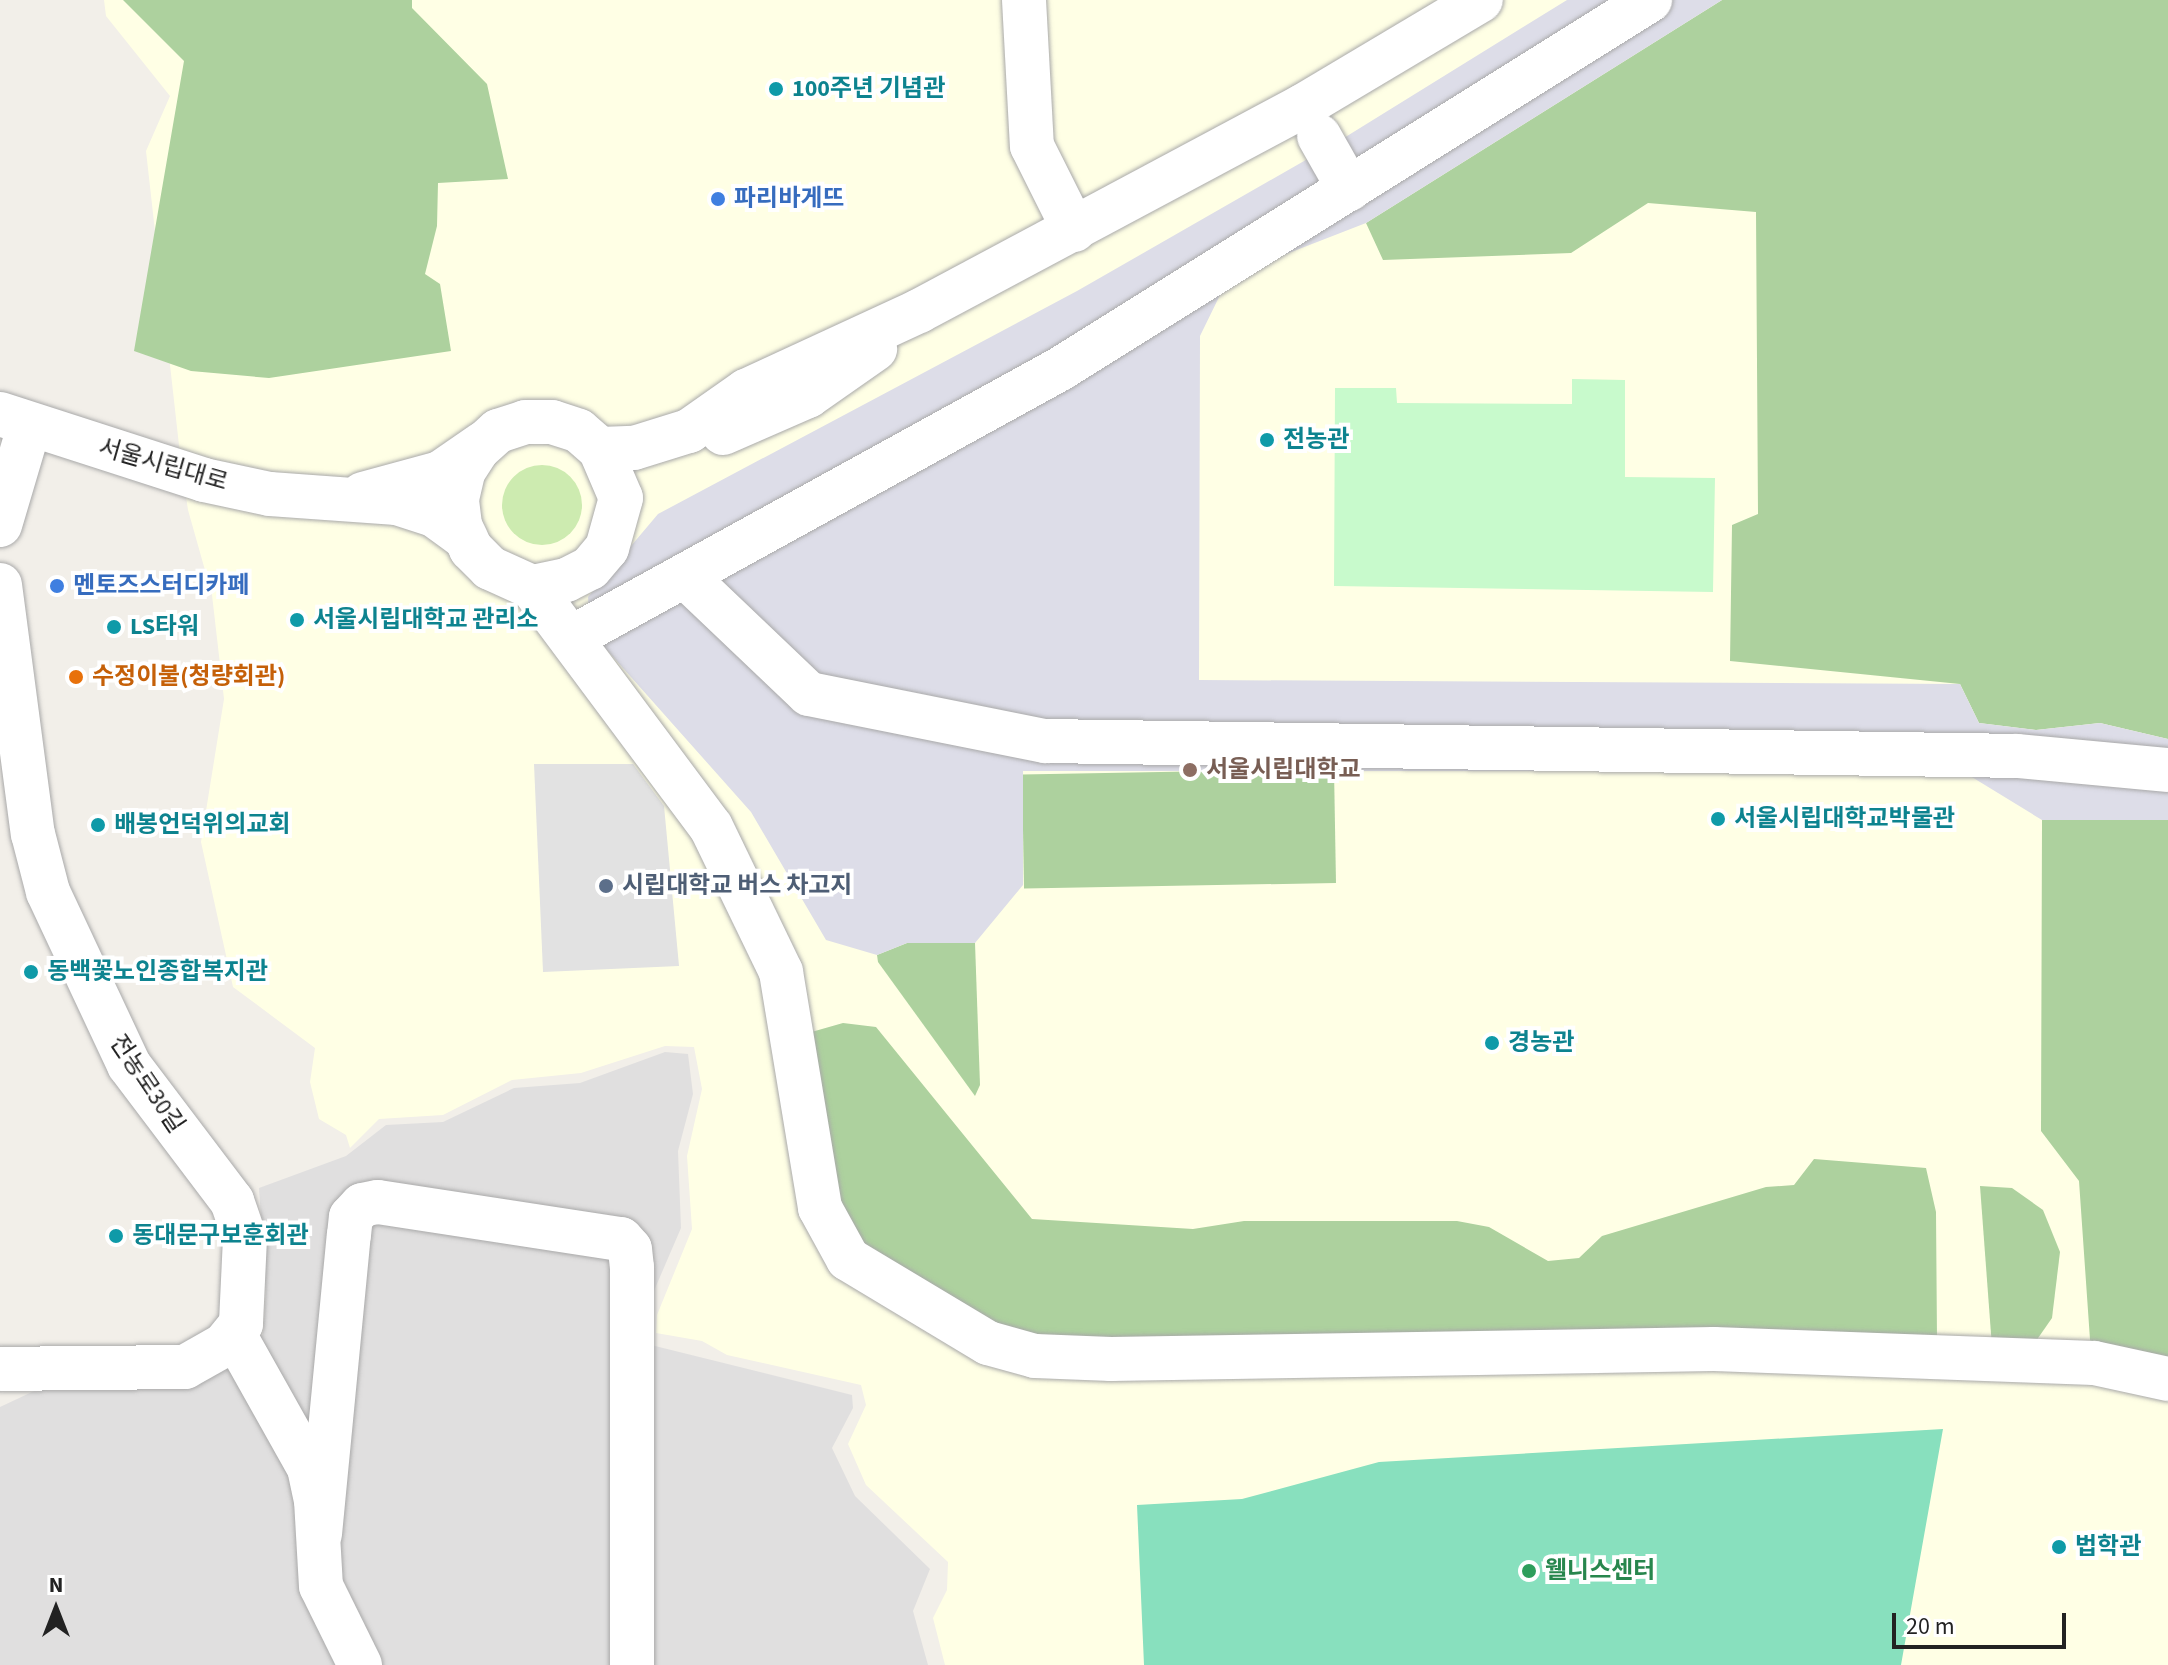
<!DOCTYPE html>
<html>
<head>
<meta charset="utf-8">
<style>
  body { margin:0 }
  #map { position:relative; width:2168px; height:1665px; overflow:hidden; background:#f2efe9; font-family:"Source Sans 3","Noto Sans KR",sans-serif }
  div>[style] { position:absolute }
  .residential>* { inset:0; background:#e0dfdf }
  .education>* { inset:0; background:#ffffe5 }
  .grass>* { inset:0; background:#cdebb0 }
  .round { border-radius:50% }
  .forest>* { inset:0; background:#add19e; transform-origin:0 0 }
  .park>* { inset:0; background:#c8facc }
  .pitch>* { inset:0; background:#88e0be }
  .parking>* { inset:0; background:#e2e2e2 }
  .plaza>* { inset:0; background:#dddde8 }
  .roads { filter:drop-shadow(0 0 2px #a9a9a9) drop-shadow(0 0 2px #a9a9a9) }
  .minor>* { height:44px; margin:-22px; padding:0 22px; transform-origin:22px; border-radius:22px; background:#fff }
  .dots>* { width:22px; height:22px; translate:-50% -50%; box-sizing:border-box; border:4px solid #fff; border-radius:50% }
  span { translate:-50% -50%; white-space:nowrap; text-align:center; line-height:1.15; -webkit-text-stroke:8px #fff; paint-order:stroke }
  .culture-label { font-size:24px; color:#0d838f; font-weight:700 }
  .left { translate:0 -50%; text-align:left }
  .shop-label { font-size:24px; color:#366cbe; font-weight:700 }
  .street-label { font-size:24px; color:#222 }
  .food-label { font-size:24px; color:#c56008; font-weight:700 }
  .education-label { font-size:24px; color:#785e54; font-weight:700 }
  .service-label { font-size:24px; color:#4e5e75; font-weight:700 }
  .leisure-label { font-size:24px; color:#27864d; font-weight:700 }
  .north { position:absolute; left:16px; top:1569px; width:80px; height:80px; -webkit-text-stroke:6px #fff; paint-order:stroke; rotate:0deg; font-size:22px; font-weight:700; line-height:32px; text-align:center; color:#222 }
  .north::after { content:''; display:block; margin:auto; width:28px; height:36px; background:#222; clip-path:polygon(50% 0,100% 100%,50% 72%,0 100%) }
  .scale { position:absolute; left:1892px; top:1613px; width:174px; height:36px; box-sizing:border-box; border:4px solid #222; border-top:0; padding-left:10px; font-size:24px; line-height:28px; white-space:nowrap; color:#222; -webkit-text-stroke:6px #fff; paint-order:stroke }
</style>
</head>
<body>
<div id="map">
  <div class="residential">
    <i style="clip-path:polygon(665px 1052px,688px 1054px,693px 1094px,678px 1151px,681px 1228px,647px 1307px,651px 1345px,852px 1395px,853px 1408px,832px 1448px,855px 1496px,930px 1569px,913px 1611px,928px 1665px,0 1665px,0 1407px,49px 1384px,187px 1385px,263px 1335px,266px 1293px,259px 1188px,346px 1156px,386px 1125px,443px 1122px,514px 1088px,580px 1083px)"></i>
  </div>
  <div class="education">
    <i style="clip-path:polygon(104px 0,2168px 0,2168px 1665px,945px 1665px,933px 1618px,947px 1590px,948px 1562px,866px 1485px,848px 1444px,866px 1405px,861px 1385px,727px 1355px,702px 1341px,656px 1333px,657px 1315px,692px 1229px,687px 1156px,702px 1089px,694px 1047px,665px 1046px,581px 1073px,512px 1080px,443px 1115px,379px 1119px,350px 1148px,346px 1135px,319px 1119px,310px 1082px,315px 1048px,233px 987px,201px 842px,224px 699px,212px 595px,188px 510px,181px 463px,146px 151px,170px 96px,106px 16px)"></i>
  </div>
  <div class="grass">
    <i class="round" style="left:502px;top:465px;width:80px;height:80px"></i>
  </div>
  <div class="forest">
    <i style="clip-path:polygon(123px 0,412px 0,412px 8px,487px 84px,508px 179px,438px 183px,437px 226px,425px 274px,440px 284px,451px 351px,269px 378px,191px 371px,134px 351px,184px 61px)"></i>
    <i style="clip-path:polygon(1722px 0,2168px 0,2168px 739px,2100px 723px,2036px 730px,1979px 723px,1960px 684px,1730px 661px,1732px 525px,1758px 514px,1756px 212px,1648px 203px,1571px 253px,1383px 260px,1366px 223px)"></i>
    <i style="left:1334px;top:769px;width:114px;height:312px;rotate:89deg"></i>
    <i style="clip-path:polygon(2042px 820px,2168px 820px,2168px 1371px,2091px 1354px,2079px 1181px,2041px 1131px)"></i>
    <i style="clip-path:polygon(907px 943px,975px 943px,980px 1085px,975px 1096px,878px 962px,877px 955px)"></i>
    <i style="clip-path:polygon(843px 1023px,876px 1027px,1032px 1219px,1193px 1229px,1244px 1221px,1457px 1221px,1489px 1227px,1548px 1261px,1579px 1258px,1602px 1236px,1766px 1187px,1794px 1185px,1814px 1159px,1926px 1168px,1936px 1212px,1937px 1340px,1015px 1340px,893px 1282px,839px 1225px,808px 1033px)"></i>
    <i style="clip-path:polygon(1980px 1186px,2012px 1188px,2043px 1210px,2060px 1252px,2052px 1318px,2036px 1341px,1992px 1347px)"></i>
  </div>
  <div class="park">
    <i style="clip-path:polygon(1572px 379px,1625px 380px,1625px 477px,1715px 478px,1713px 592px,1334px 586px,1335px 388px,1396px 388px,1397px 403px,1572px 404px)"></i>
  </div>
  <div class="pitch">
    <i style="clip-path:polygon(1943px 1429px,1901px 1665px,1144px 1665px,1137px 1505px,1242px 1499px,1379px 1462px)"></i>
  </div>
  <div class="parking">
    <i style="clip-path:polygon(534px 764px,633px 764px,664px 806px,679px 966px,543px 972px)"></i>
  </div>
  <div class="plaza">
    <i style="clip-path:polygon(1567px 0,1722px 0,1366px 223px,1258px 265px,1221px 293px,1200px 336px,1199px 680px,1960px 684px,1979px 723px,2036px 730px,2100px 723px,2168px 739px,2168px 820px,2042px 820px,1962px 771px,1023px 771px,1023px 885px,975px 943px,907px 943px,877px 955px,826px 940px,751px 812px,590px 631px,588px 597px,658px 514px,1077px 291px,1339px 141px)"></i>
  </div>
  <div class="roads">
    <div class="minor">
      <i style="left:1024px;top:0;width:146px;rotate:86.9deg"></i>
      <i style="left:1032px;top:146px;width:94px;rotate:63.4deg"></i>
      <i style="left:1319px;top:136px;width:61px;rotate:60.5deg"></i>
      <i style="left:0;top:414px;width:214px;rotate:17.9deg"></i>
      <i style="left:204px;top:480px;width:67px;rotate:12deg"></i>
      <i style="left:270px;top:494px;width:127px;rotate:4.1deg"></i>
      <i style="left:397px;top:503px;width:39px;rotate:18deg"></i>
      <i style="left:434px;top:515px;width:39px;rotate:36deg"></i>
      <i style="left:723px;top:433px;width:93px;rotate:-23.5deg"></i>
      <i style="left:808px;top:396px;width:82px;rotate:-35deg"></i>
      <i style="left:600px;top:449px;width:53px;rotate:66.8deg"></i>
      <i style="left:621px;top:498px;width:52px;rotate:105.6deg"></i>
      <i style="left:607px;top:548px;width:26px;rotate:130deg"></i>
      <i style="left:590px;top:568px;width:27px;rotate:153deg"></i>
      <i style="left:566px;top:580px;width:35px;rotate:168deg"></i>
      <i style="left:532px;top:587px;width:46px;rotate:-155.7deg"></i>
      <i style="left:490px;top:568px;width:27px;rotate:-135deg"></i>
      <i style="left:471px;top:549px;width:26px;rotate:-115deg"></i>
      <i style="left:460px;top:525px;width:26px;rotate:-97deg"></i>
      <i style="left:457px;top:499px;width:28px;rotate:-77deg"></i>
      <i style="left:463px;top:472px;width:27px;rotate:-57deg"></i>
      <i style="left:478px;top:449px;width:27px;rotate:-42deg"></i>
      <i style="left:498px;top:431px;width:28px;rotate:-18deg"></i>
      <i style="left:525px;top:422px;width:27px"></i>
      <i style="left:552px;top:422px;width:28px;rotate:18deg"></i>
      <i style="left:579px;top:431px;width:28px;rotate:41deg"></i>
      <i style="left:600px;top:449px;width:34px;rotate:-2deg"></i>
      <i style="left:634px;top:448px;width:58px;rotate:-17.2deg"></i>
      <i style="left:689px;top:431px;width:70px;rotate:-35.1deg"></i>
      <i style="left:746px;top:391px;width:191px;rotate:-24.8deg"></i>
      <i style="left:919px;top:311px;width:435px;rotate:-28.1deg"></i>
      <i style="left:1303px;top:106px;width:207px;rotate:-30.8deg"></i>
      <i style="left:363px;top:494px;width:80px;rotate:-15.3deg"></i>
      <i style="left:440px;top:473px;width:51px;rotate:-34.6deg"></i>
      <i style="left:0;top:525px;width:105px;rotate:-73.5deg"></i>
      <i style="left:687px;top:578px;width:168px;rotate:43.6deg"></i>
      <i style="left:809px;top:694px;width:241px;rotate:11.3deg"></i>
      <i style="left:1045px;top:741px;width:972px;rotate:0.88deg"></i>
      <i style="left:2017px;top:756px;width:152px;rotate:5.3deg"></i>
      <i style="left:0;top:585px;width:251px;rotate:82.5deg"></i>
      <i style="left:33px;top:834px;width:60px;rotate:75.5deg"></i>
      <i style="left:48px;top:892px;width:191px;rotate:64.9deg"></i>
      <i style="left:129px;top:1065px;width:171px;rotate:52.9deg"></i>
      <i style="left:232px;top:1201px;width:39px;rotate:71deg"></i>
      <i style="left:245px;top:1238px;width:86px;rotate:92.7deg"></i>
      <i style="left:241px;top:1324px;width:27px;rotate:129deg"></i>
      <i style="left:224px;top:1345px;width:45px;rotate:150.6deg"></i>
      <i style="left:185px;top:1367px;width:185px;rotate:179.4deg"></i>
      <i style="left:532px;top:587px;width:299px;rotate:53.3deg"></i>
      <i style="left:711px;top:827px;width:161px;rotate:64.2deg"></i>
      <i style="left:781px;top:972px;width:239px;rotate:80.6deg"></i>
      <i style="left:820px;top:1208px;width:58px;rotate:61.2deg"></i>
      <i style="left:848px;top:1259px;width:163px;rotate:31deg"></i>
      <i style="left:988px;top:1343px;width:49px;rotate:15.5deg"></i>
      <i style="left:1035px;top:1356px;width:76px;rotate:2.3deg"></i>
      <i style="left:1111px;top:1359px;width:603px;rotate:-0.95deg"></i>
      <i style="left:1714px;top:1349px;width:380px;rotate:2.1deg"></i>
      <i style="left:2094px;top:1363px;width:76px;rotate:12.2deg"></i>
      <i style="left:571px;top:638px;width:558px;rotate:-28.82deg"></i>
      <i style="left:1060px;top:369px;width:696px;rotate:-32.02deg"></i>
      <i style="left:235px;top:1336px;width:151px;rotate:60.7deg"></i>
      <i style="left:309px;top:1468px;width:33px;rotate:78deg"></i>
      <i style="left:316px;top:1500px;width:86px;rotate:86.7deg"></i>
      <i style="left:321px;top:1586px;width:88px;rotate:63.7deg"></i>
      <i style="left:320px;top:1534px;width:300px;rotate:-84.5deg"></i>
      <i style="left:349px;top:1235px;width:18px;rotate:-84deg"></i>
      <i style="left:351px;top:1217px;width:16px;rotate:-47deg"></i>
      <i style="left:362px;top:1205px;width:16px;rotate:-11deg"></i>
      <i style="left:378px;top:1202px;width:246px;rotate:8.7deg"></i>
      <i style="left:621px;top:1239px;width:13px;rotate:48deg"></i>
      <i style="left:630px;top:1249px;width:18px;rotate:84deg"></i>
      <i style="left:632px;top:1267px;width:398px;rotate:90deg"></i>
    </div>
  </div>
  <div class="dots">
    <i style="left:776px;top:89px;background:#0f9aa8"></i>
    <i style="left:718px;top:199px;background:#3f7fe0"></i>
    <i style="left:1267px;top:440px;background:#0f9aa8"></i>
    <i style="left:57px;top:586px;background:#3f7fe0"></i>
    <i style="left:297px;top:620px;background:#0f9aa8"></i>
    <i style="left:114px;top:627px;background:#0f9aa8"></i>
    <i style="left:76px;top:677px;background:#e8710a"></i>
    <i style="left:1190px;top:770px;background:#8d6e63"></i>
    <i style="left:1718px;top:819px;background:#0f9aa8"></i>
    <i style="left:98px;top:825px;background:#0f9aa8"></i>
    <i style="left:606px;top:886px;background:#5c6f8a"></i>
    <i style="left:31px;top:972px;background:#0f9aa8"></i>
    <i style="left:1492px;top:1043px;background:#0f9aa8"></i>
    <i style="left:116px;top:1236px;background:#0f9aa8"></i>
    <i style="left:2059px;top:1547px;background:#0f9aa8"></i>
    <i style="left:1529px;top:1571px;background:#2e9e5b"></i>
  </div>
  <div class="culture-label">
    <span class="left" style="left:792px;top:89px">100주년 기념관</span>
    <span class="left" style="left:1283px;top:440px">전농관</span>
    <span class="left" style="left:313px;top:620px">서울시립대학교 관리소</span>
    <span class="left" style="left:130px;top:627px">LS타워</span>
    <span class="left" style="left:1734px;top:819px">서울시립대학교박물관</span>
    <span class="left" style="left:114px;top:825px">배봉언덕위의교회</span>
    <span class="left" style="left:47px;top:972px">동백꽃노인종합복지관</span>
    <span class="left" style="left:1508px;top:1043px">경농관</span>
    <span class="left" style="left:132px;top:1236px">동대문구보훈회관</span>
    <span class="left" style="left:2075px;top:1547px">법학관</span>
  </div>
  <div class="shop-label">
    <span class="left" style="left:734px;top:199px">파리바게뜨</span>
    <span class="left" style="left:73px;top:586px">멘토즈스터디카페</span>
  </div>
  <div class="street-label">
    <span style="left:163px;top:465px;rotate:16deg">서울시립대로</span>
    <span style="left:147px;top:1084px;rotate:56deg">전농로30길</span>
  </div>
  <div class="food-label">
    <span class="left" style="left:92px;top:677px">수정이불(청량회관)</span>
  </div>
  <div class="education-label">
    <span class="left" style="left:1206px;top:770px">서울시립대학교</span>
  </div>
  <div class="service-label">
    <span class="left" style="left:622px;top:886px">시립대학교 버스 차고지</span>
  </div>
  <div class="leisure-label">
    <span class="left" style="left:1545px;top:1571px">웰니스센터</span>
  </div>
  <div class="north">N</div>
  <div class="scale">20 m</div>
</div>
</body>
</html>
